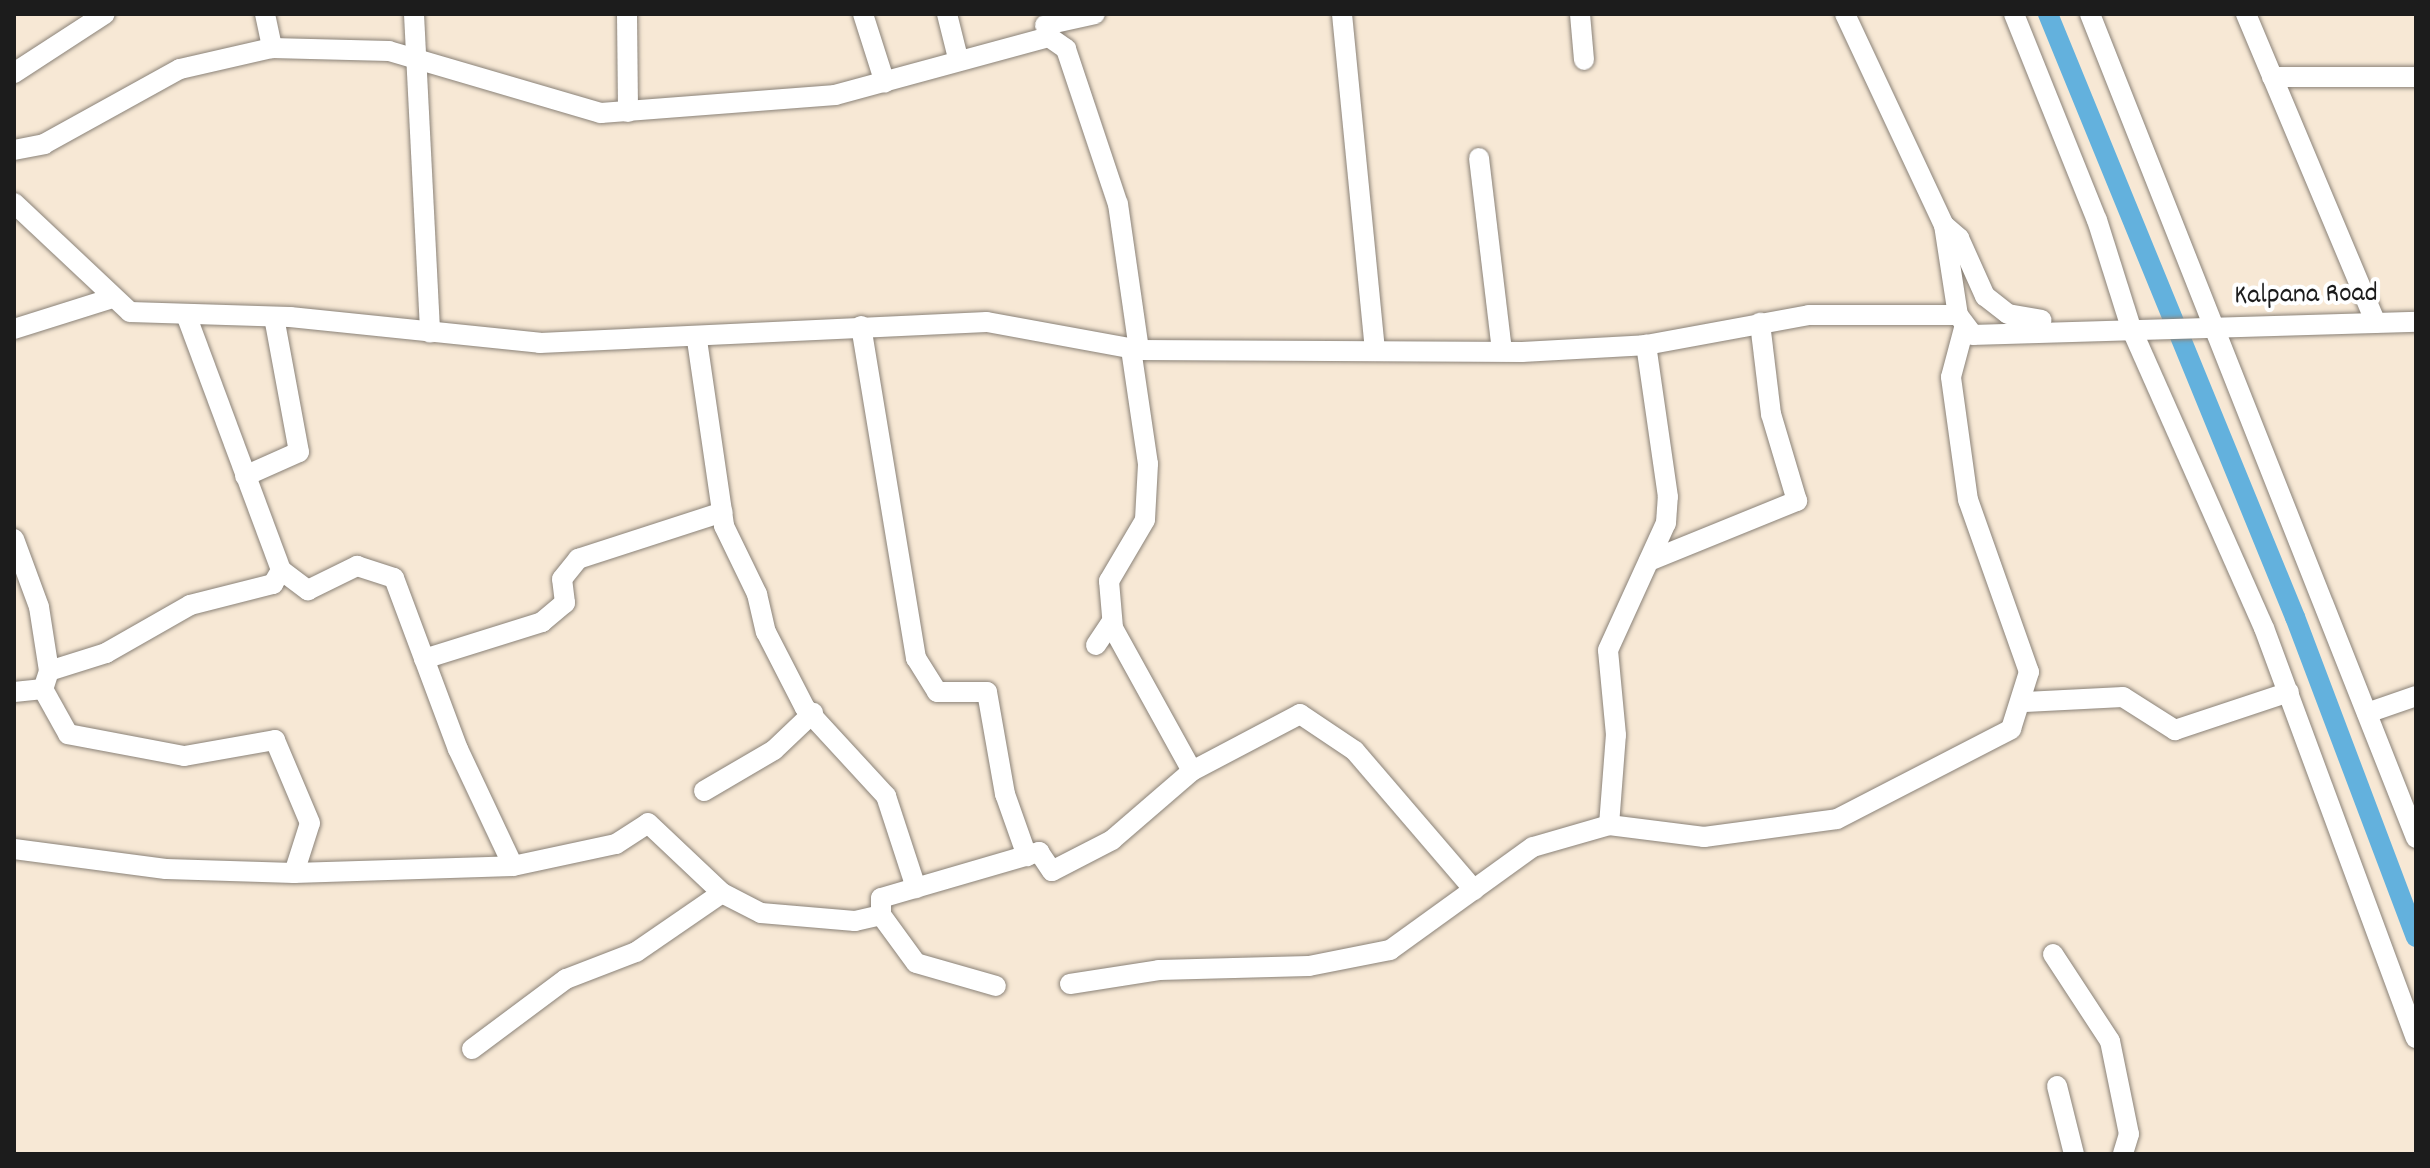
<!DOCTYPE html>
<html>
<head>
<meta charset="utf-8">
<style>
  body { margin:0 }
  #map { position:relative; width:2430px; height:1168px; overflow:hidden; background:#f7e8d5; font-family:Dekko,sans-serif }
  div>[style] { position:absolute }
  .canal>* { height:20px; margin:-10px; padding:0 10px; transform-origin:10px; border-radius:10px; background:#63b1dd }
  .roads { filter:drop-shadow(0 0 2px #8a8278) drop-shadow(0 0 2px #8a8278) }
  .minor>* { height:20px; margin:-10px; padding:0 10px; transform-origin:10px; border-radius:10px; background:#fff }
  span { translate:-50% -50%; white-space:nowrap; text-align:center; line-height:1.15; -webkit-text-stroke:8px #fff; paint-order:stroke }
  .street-label { font-size:28px; color:#1c1c1c }
  .frame { position:absolute; inset:0; border:16px solid #1c1c1c; pointer-events:none }
</style>
</head>
<body>
<div id="map">
  <div class="canal">
    <i style="left:2048px;top:14px;width:652px;rotate:67.73deg"></i>
    <i style="left:2295px;top:617px;width:342px;rotate:69.3deg"></i>
  </div>
  <div class="roads">
    <div class="minor">
      <i style="left:265px;top:14px;width:35px;rotate:78deg"></i>
      <i style="left:414px;top:14px;width:319px;rotate:87.1deg"></i>
      <i style="left:627px;top:14px;width:98px;rotate:89.4deg"></i>
      <i style="left:863px;top:14px;width:72px;rotate:72.3deg"></i>
      <i style="left:947px;top:14px;width:45px;rotate:76deg"></i>
      <i style="left:1342px;top:14px;width:338px;rotate:84.4deg"></i>
      <i style="left:1580px;top:14px;width:46px;rotate:85deg"></i>
      <i style="left:1845px;top:14px;width:233px;rotate:64.9deg"></i>
      <i style="left:1944px;top:225px;width:91px;rotate:81.2deg"></i>
      <i style="left:1958px;top:315px;width:25px;rotate:53deg"></i>
      <i style="left:1973px;top:335px;width:443px;rotate:-1.7deg"></i>
      <i style="left:2014px;top:14px;width:222px;rotate:68.1deg"></i>
      <i style="left:2097px;top:220px;width:113px;rotate:72.5deg"></i>
      <i style="left:2131px;top:328px;width:328px;rotate:66.1deg"></i>
      <i style="left:2264px;top:628px;width:437px;rotate:69.7deg"></i>
      <i style="left:2090px;top:14px;width:886px;rotate:68.41deg"></i>
      <i style="left:2246px;top:14px;width:335px;rotate:67.2deg"></i>
      <i style="left:1045px;top:25px;width:51px;rotate:-12.4deg"></i>
      <i style="left:14px;top:73px;width:108px;rotate:-33deg"></i>
      <i style="left:2272px;top:77px;width:144px"></i>
      <i style="left:14px;top:150px;width:31px;rotate:-11deg"></i>
      <i style="left:44px;top:144px;width:155px;rotate:-28.9deg"></i>
      <i style="left:180px;top:69px;width:94px;rotate:-12.9deg"></i>
      <i style="left:272px;top:48px;width:117px;rotate:1.5deg"></i>
      <i style="left:389px;top:51px;width:221px;rotate:16.3deg"></i>
      <i style="left:601px;top:113px;width:235px;rotate:-4.4deg"></i>
      <i style="left:835px;top:95px;width:222px;rotate:-15.2deg"></i>
      <i style="left:1049px;top:37px;width:21px;rotate:35deg"></i>
      <i style="left:1066px;top:49px;width:163px;rotate:71.5deg"></i>
      <i style="left:1118px;top:204px;width:148px;rotate:81.8deg"></i>
      <i style="left:1479px;top:158px;width:194px;rotate:83.2deg"></i>
      <i style="left:14px;top:203px;width:159px;rotate:43.2deg"></i>
      <i style="left:130px;top:312px;width:160px;rotate:1.8deg"></i>
      <i style="left:290px;top:317px;width:251px;rotate:5.9deg"></i>
      <i style="left:540px;top:343px;width:447px;rotate:-2.7deg"></i>
      <i style="left:987px;top:322px;width:155px;rotate:10.4deg"></i>
      <i style="left:1139px;top:350px;width:383px;rotate:0.3deg"></i>
      <i style="left:1522px;top:352px;width:124px;rotate:-3.2deg"></i>
      <i style="left:1646px;top:345px;width:166px;rotate:-10.4deg"></i>
      <i style="left:1809px;top:315px;width:149px"></i>
      <i style="left:1944px;top:225px;width:20px;rotate:41deg"></i>
      <i style="left:1959px;top:238px;width:64px;rotate:65.9deg"></i>
      <i style="left:1985px;top:296px;width:29px;rotate:38deg"></i>
      <i style="left:2008px;top:314px;width:34px;rotate:10deg"></i>
      <i style="left:861px;top:326px;width:337px;rotate:80.6deg"></i>
      <i style="left:916px;top:658px;width:40px;rotate:58deg"></i>
      <i style="left:937px;top:692px;width:50px"></i>
      <i style="left:987px;top:692px;width:104px;rotate:80deg"></i>
      <i style="left:1005px;top:794px;width:66px;rotate:70.5deg"></i>
      <i style="left:14px;top:329px;width:100px;rotate:-17.5deg"></i>
      <i style="left:697px;top:340px;width:188px;rotate:81.7deg"></i>
      <i style="left:724px;top:526px;width:76px;rotate:64.1deg"></i>
      <i style="left:757px;top:594px;width:39px;rotate:77deg"></i>
      <i style="left:766px;top:632px;width:85px;rotate:62.8deg"></i>
      <i style="left:805px;top:708px;width:120px;rotate:47.4deg"></i>
      <i style="left:886px;top:796px;width:97px;rotate:71.9deg"></i>
      <i style="left:1131px;top:349px;width:116px;rotate:81.6deg"></i>
      <i style="left:1148px;top:464px;width:56px;rotate:93.1deg"></i>
      <i style="left:1145px;top:520px;width:71px;rotate:120.5deg"></i>
      <i style="left:1109px;top:581px;width:47px;rotate:85.1deg"></i>
      <i style="left:1113px;top:628px;width:163px;rotate:61.1deg"></i>
      <i style="left:245px;top:476px;width:59px;rotate:-24deg"></i>
      <i style="left:299px;top:452px;width:137px;rotate:-100.5deg"></i>
      <i style="left:14px;top:539px;width:72px;rotate:69.8deg"></i>
      <i style="left:39px;top:607px;width:65px;rotate:81.1deg"></i>
      <i style="left:49px;top:671px;width:19px;rotate:108deg"></i>
      <i style="left:43px;top:689px;width:29px;rotate:174deg"></i>
      <i style="left:1649px;top:561px;width:160px;rotate:-22.1deg"></i>
      <i style="left:1797px;top:501px;width:91px;rotate:-106.6deg"></i>
      <i style="left:1771px;top:414px;width:92px;rotate:-96.9deg"></i>
      <i style="left:281px;top:570px;width:34px;rotate:37deg"></i>
      <i style="left:308px;top:590px;width:55px;rotate:-26.1deg"></i>
      <i style="left:357px;top:566px;width:39px;rotate:18deg"></i>
      <i style="left:394px;top:578px;width:183px;rotate:69.5deg"></i>
      <i style="left:458px;top:749px;width:129px;rotate:64.8deg"></i>
      <i style="left:1096px;top:645px;width:29px;rotate:-56deg"></i>
      <i style="left:424px;top:659px;width:124px;rotate:-17.4deg"></i>
      <i style="left:542px;top:622px;width:30px;rotate:-40deg"></i>
      <i style="left:565px;top:603px;width:24px;rotate:-97deg"></i>
      <i style="left:562px;top:579px;width:26px;rotate:-51deg"></i>
      <i style="left:578px;top:559px;width:152px;rotate:-18deg"></i>
      <i style="left:49px;top:671px;width:60px;rotate:-17.5deg"></i>
      <i style="left:106px;top:653px;width:97px;rotate:-29.7deg"></i>
      <i style="left:190px;top:605px;width:86px;rotate:-14.2deg"></i>
      <i style="left:273px;top:584px;width:16px;rotate:-60deg"></i>
      <i style="left:281px;top:570px;width:272px;rotate:-110.4deg"></i>
      <i style="left:2025px;top:702px;width:98px;rotate:-2.9deg"></i>
      <i style="left:2123px;top:697px;width:62px;rotate:32.4deg"></i>
      <i style="left:2175px;top:730px;width:120px;rotate:-18.4deg"></i>
      <i style="left:2367px;top:713px;width:52px;rotate:-19.1deg"></i>
      <i style="left:704px;top:791px;width:81px;rotate:-30.4deg"></i>
      <i style="left:774px;top:750px;width:54px;rotate:-43.5deg"></i>
      <i style="left:1609px;top:825px;width:96px;rotate:7.2deg"></i>
      <i style="left:1704px;top:837px;width:134px;rotate:-7.7deg"></i>
      <i style="left:1837px;top:819px;width:196px;rotate:-27.3deg"></i>
      <i style="left:2011px;top:729px;width:60px;rotate:-72.5deg"></i>
      <i style="left:2029px;top:672px;width:182px;rotate:-109.5deg"></i>
      <i style="left:1968px;top:500px;width:124px;rotate:-97.9deg"></i>
      <i style="left:1951px;top:377px;width:51px;rotate:-75.1deg"></i>
      <i style="left:14px;top:849px;width:153px;rotate:7.5deg"></i>
      <i style="left:166px;top:869px;width:128px;rotate:1.8deg"></i>
      <i style="left:294px;top:873px;width:52px;rotate:-72.3deg"></i>
      <i style="left:310px;top:823px;width:90px;rotate:-112.9deg"></i>
      <i style="left:275px;top:740px;width:92px;rotate:170deg"></i>
      <i style="left:184px;top:756px;width:118px;rotate:-169.3deg"></i>
      <i style="left:68px;top:734px;width:51px;rotate:-119.1deg"></i>
      <i style="left:294px;top:873px;width:219px;rotate:-1.8deg"></i>
      <i style="left:513px;top:866px;width:105px;rotate:-12.1deg"></i>
      <i style="left:616px;top:844px;width:38px;rotate:-33deg"></i>
      <i style="left:648px;top:823px;width:102px;rotate:43.4deg"></i>
      <i style="left:722px;top:893px;width:44px;rotate:27.1deg"></i>
      <i style="left:761px;top:913px;width:94px;rotate:4.9deg"></i>
      <i style="left:855px;top:921px;width:27px;rotate:-13deg"></i>
      <i style="left:881px;top:915px;width:17px;rotate:-90deg"></i>
      <i style="left:881px;top:898px;width:165px;rotate:-16.2deg"></i>
      <i style="left:1039px;top:852px;width:23px;rotate:56deg"></i>
      <i style="left:1052px;top:871px;width:68px;rotate:-27.3deg"></i>
      <i style="left:1112px;top:840px;width:106px;rotate:-40.8deg"></i>
      <i style="left:1192px;top:771px;width:122px;rotate:-27.8deg"></i>
      <i style="left:1300px;top:714px;width:66px;rotate:33.9deg"></i>
      <i style="left:1355px;top:751px;width:183px;rotate:49.4deg"></i>
      <i style="left:881px;top:915px;width:59px;rotate:53.9deg"></i>
      <i style="left:916px;top:963px;width:83px;rotate:16deg"></i>
      <i style="left:2053px;top:954px;width:104px;rotate:56.8deg"></i>
      <i style="left:2110px;top:1041px;width:95px;rotate:78.5deg"></i>
      <i style="left:2129px;top:1134px;width:21px;rotate:107deg"></i>
      <i style="left:1070px;top:984px;width:90px;rotate:-8.9deg"></i>
      <i style="left:1159px;top:970px;width:150px;rotate:-1.5deg"></i>
      <i style="left:1309px;top:966px;width:83px;rotate:-11.2deg"></i>
      <i style="left:1390px;top:950px;width:176px;rotate:-35.8deg"></i>
      <i style="left:1533px;top:847px;width:79px;rotate:-16.1deg"></i>
      <i style="left:1609px;top:825px;width:90px;rotate:-85.6deg"></i>
      <i style="left:1616px;top:735px;width:85px;rotate:-95.4deg"></i>
      <i style="left:1608px;top:650px;width:140px;rotate:-65.5deg"></i>
      <i style="left:1666px;top:523px;width:26px;rotate:-86deg"></i>
      <i style="left:1668px;top:497px;width:154px;rotate:-98.2deg"></i>
      <i style="left:472px;top:1049px;width:117px;rotate:-36.7deg"></i>
      <i style="left:566px;top:979px;width:75px;rotate:-21.1deg"></i>
      <i style="left:636px;top:952px;width:104px;rotate:-34.5deg"></i>
      <i style="left:2057px;top:1086px;width:70px;rotate:76deg"></i>
    </div>
  </div>
  <div class="street-label">
    <span style="left:2306px;top:296px;rotate:-1deg">Kalpana Road</span>
  </div>
  <div class="frame"></div>
</div>
</body>
</html>
